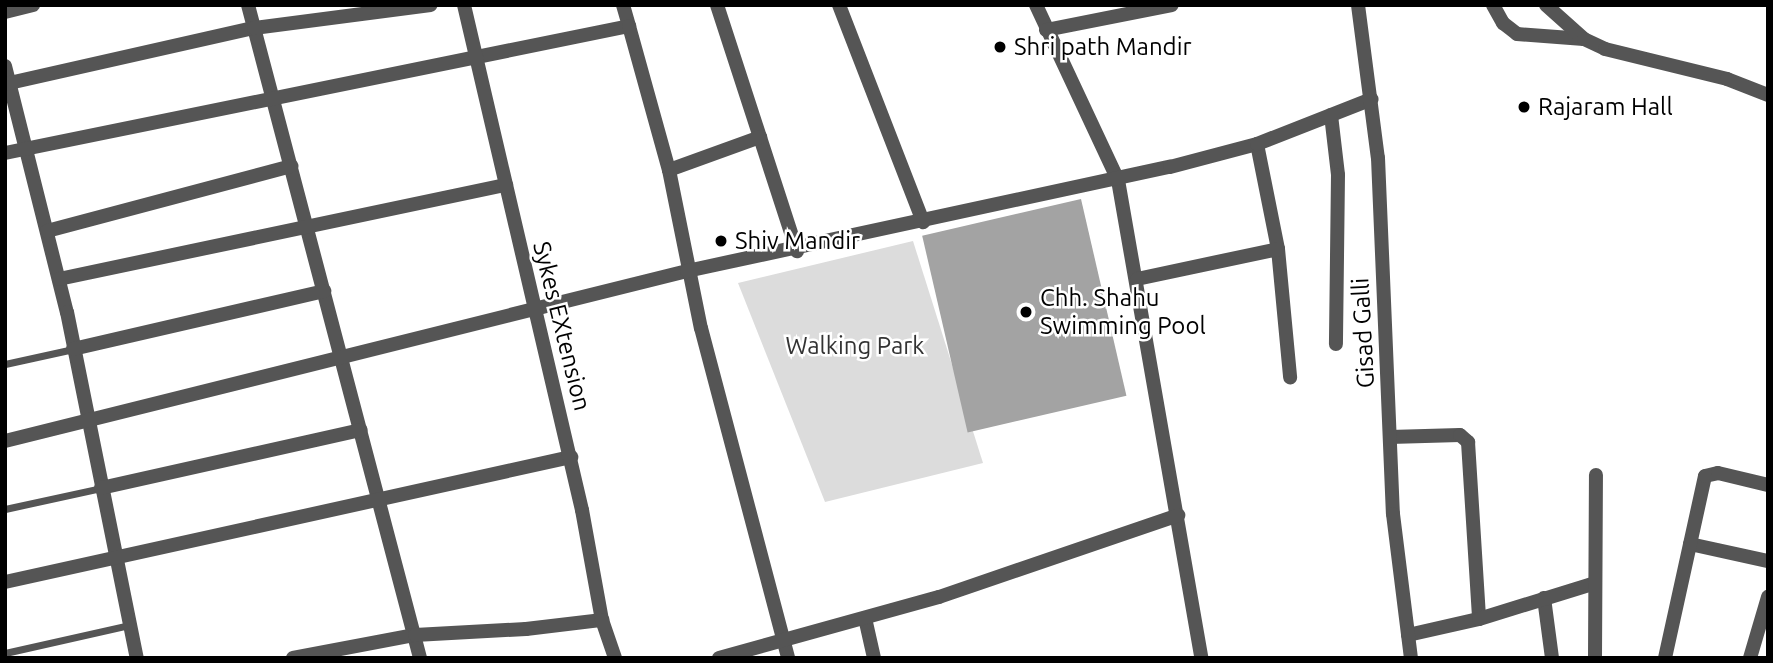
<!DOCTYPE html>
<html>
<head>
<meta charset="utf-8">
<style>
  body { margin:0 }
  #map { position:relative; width:1773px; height:663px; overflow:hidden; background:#fff; font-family:Ubuntu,sans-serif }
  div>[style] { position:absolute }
  .green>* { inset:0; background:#dcdcdc }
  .water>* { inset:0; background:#a3a3a3; transform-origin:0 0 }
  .service>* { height:7px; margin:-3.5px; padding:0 3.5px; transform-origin:3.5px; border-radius:3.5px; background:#555 }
  .minor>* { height:14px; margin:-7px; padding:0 7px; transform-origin:7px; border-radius:7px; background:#555 }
  .tertiary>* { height:14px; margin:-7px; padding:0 7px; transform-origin:7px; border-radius:7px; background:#555 }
  .dots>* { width:19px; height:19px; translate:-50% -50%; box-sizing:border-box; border:4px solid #fff; border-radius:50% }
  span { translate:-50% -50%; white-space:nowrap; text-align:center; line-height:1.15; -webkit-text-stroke:5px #fff; paint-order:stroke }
  .poi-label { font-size:24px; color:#000 }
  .left { translate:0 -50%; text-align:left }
  .street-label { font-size:24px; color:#000 }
  .park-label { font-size:24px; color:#333 }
  .frame { position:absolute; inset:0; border:7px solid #000; pointer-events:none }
</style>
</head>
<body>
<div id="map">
  <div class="green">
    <i style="clip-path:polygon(913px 241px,983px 463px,825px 502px,738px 283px)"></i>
  </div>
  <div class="water">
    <i style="left:1081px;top:199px;width:202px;height:163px;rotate:77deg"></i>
  </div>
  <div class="service">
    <i style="left:5px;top:364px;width:70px;rotate:-12.4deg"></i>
    <i style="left:5px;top:509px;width:98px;rotate:-12.3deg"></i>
    <i style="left:5px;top:653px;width:127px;rotate:-12.7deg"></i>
  </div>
  <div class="minor">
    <i style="left:248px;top:5px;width:675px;rotate:75.24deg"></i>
    <i style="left:623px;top:5px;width:22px;rotate:74deg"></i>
    <i style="left:717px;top:5px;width:259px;rotate:72deg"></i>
    <i style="left:839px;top:5px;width:233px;rotate:68.8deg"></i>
    <i style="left:1036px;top:5px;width:193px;rotate:64.9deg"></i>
    <i style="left:1118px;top:180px;width:485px;rotate:80.1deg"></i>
    <i style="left:1493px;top:5px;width:21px;rotate:61deg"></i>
    <i style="left:1503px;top:23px;width:18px;rotate:38deg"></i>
    <i style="left:1517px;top:34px;width:67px;rotate:4.3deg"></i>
    <i style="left:1546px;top:5px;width:51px;rotate:41.8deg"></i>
    <i style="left:1584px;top:39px;width:23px;rotate:25deg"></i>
    <i style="left:1605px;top:49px;width:126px;rotate:13.8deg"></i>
    <i style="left:1727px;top:79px;width:44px;rotate:21.3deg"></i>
    <i style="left:5px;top:12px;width:29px;rotate:-14deg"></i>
    <i style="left:1046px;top:30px;width:128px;rotate:-11.2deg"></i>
    <i style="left:5px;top:66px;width:254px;rotate:75.9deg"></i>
    <i style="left:67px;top:312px;width:353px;rotate:78.6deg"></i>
    <i style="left:5px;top:84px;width:255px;rotate:-12.7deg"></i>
    <i style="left:254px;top:28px;width:178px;rotate:-7.4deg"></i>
    <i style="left:1331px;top:115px;width:60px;rotate:83.3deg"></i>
    <i style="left:1338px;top:175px;width:169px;rotate:90.7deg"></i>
    <i style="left:1257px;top:144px;width:107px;rotate:78.7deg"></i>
    <i style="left:1278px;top:249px;width:129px;rotate:84.6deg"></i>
    <i style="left:5px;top:153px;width:637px;rotate:-11.5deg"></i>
    <i style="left:629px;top:26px;width:149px;rotate:74.5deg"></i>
    <i style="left:669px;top:170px;width:161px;rotate:78.6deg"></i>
    <i style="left:701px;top:328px;width:341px;rotate:75.2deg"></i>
    <i style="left:669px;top:170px;width:97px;rotate:-19.9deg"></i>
    <i style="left:47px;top:231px;width:253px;rotate:-14.9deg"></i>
    <i style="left:59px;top:279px;width:457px;rotate:-11.9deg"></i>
    <i style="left:1137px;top:279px;width:144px;rotate:-12deg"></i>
    <i style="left:73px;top:349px;width:258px;rotate:-13deg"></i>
    <i style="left:1390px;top:437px;width:70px;rotate:-1.6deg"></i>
    <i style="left:1460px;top:435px;width:11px;rotate:41deg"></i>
    <i style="left:1468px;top:442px;width:177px;rotate:86.4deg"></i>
    <i style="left:5px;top:441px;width:703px;rotate:-14deg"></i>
    <i style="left:687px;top:271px;width:494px;rotate:-12.2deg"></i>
    <i style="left:1170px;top:167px;width:90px;rotate:-14.8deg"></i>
    <i style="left:1257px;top:144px;width:123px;rotate:-21.4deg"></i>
    <i style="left:101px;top:488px;width:266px;rotate:-12.6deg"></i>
    <i style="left:1690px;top:544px;width:80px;rotate:12.3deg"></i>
    <i style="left:5px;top:582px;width:580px;rotate:-12.45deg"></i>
    <i style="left:1544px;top:598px;width:61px;rotate:82.4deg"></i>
    <i style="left:865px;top:618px;width:41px;rotate:77.3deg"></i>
    <i style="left:1408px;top:635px;width:73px;rotate:-12.7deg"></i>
    <i style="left:1479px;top:619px;width:121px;rotate:-17.2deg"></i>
    <i style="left:293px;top:658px;width:124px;rotate:-10.7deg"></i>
    <i style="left:415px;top:635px;width:111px;rotate:-3.1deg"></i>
    <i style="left:526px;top:629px;width:77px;rotate:-6.8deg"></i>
    <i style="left:719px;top:658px;width:228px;rotate:-15.5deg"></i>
    <i style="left:939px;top:597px;width:253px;rotate:-18.9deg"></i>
    <i style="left:1595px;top:658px;width:183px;rotate:-89.7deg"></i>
    <i style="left:1665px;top:658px;width:186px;rotate:-77.6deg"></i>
    <i style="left:1705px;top:476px;width:13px;rotate:-13deg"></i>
    <i style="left:1718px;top:473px;width:51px;rotate:13.5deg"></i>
    <i style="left:1750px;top:658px;width:64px;rotate:-73.6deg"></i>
  </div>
  <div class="tertiary">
    <i style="left:464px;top:5px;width:519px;rotate:76.85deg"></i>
    <i style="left:582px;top:510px;width:112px;rotate:79.7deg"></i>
    <i style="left:602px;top:620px;width:40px;rotate:71.1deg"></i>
    <i style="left:1358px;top:5px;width:154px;rotate:82.6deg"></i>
    <i style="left:1378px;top:158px;width:356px;rotate:87.6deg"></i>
    <i style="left:1393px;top:514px;width:145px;rotate:82.9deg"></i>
  </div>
  <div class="dots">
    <i style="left:1000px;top:47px;background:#000"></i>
    <i style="left:1524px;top:107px;background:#000"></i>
    <i style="left:721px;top:241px;background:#000"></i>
    <i style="left:1026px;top:312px;background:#000"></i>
  </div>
  <div class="poi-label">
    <span class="left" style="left:1014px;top:47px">Shri path Mandir</span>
    <span class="left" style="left:1538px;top:107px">Rajaram Hall</span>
    <span class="left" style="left:735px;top:241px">Shiv Mandir</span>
    <span class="left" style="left:1040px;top:312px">Chh. Shahu<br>Swimming Pool</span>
  </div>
  <div class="street-label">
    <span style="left:562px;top:326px;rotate:76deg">Sykes EXtension</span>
    <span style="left:1363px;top:333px;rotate:-93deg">Gisad Galli</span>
  </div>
  <div class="park-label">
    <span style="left:855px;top:346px">Walking Park</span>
  </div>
  <div class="frame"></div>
</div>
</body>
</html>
